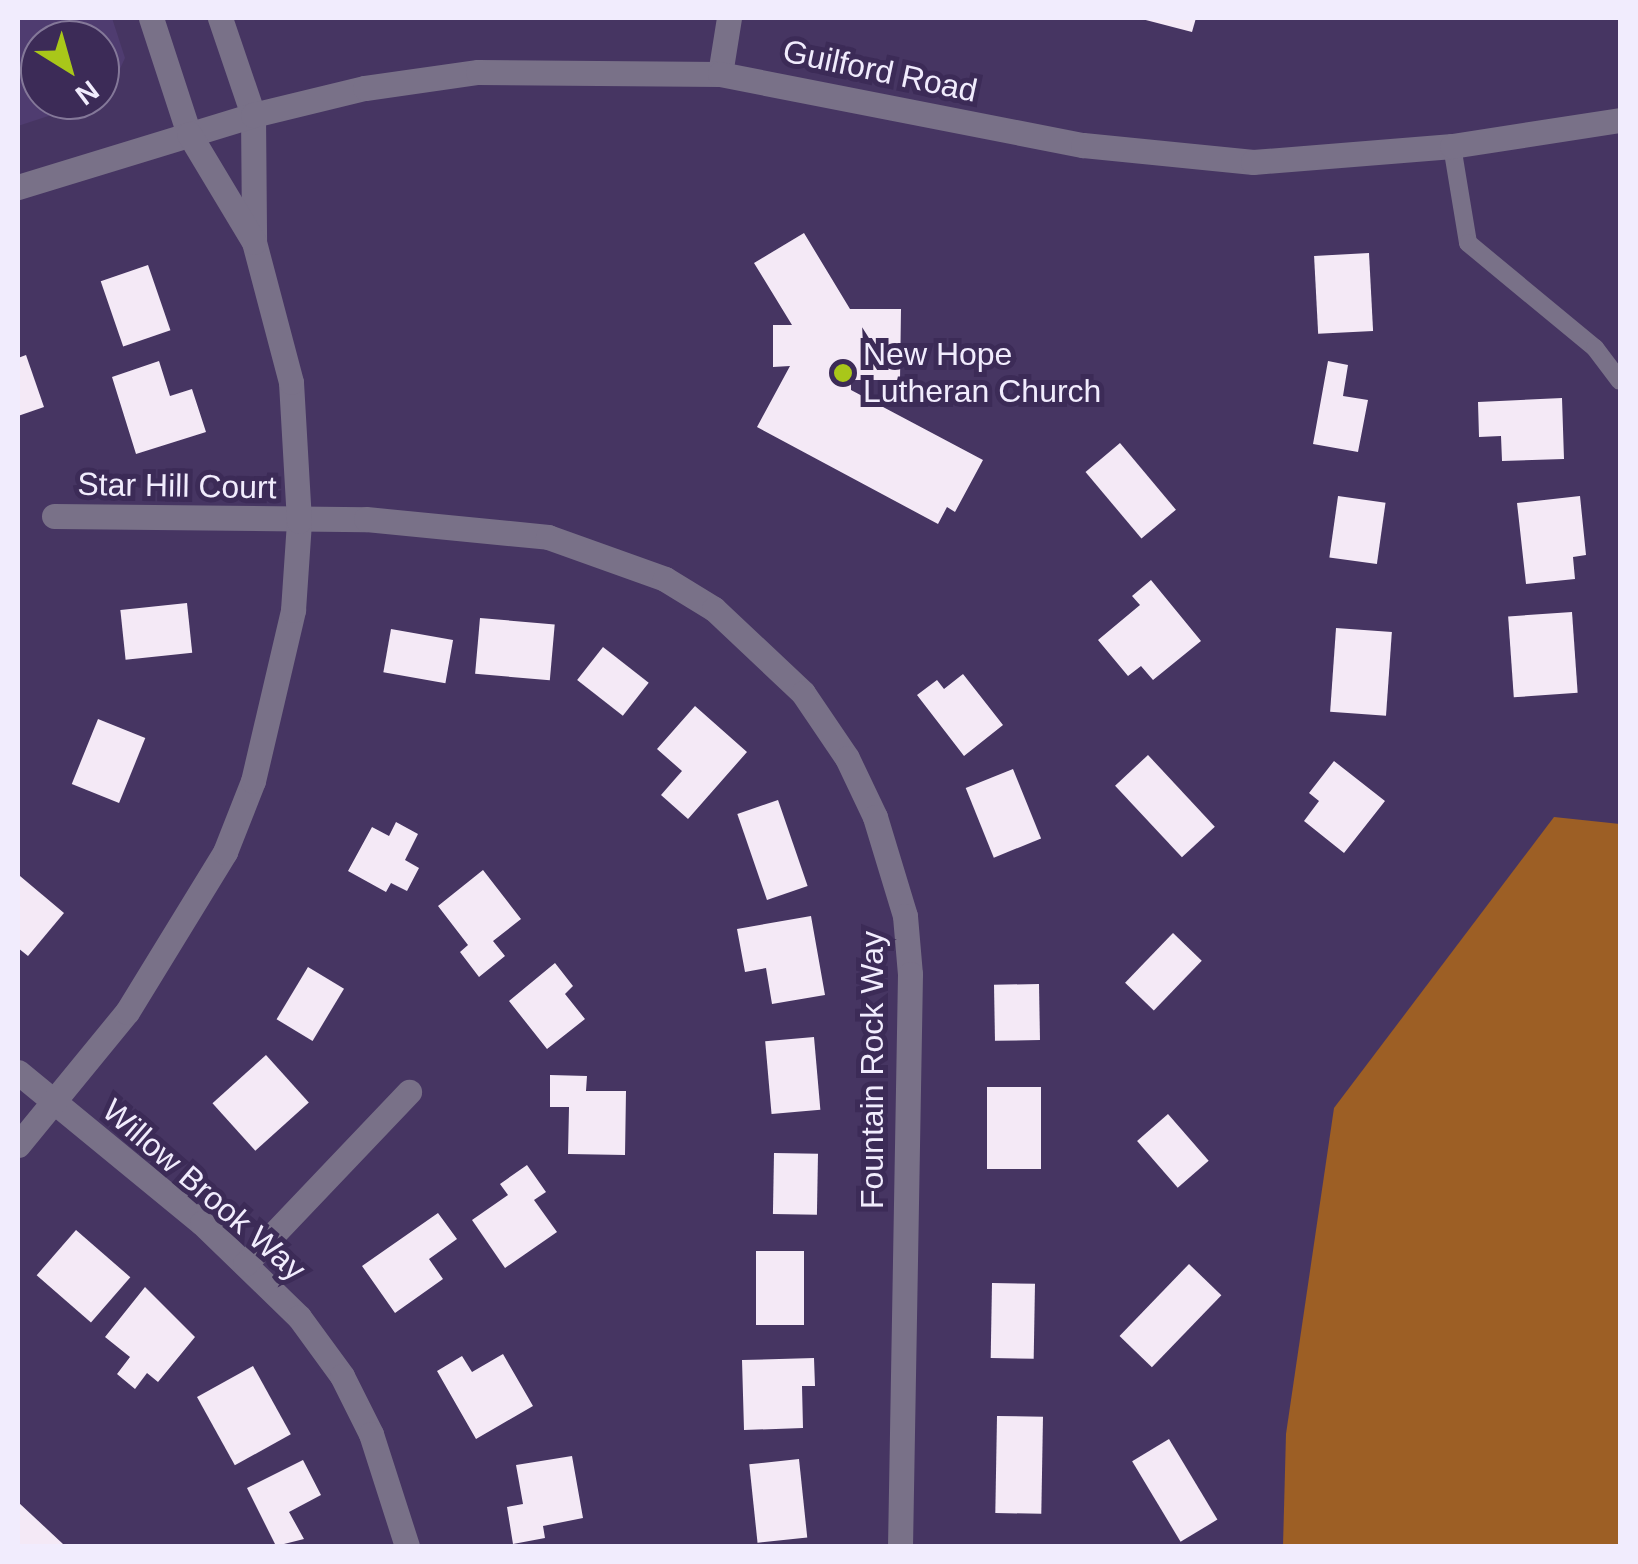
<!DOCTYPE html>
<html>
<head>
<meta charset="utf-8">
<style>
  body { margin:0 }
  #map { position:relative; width:1638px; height:1564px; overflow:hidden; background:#463562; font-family:Arial,sans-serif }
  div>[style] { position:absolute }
  .built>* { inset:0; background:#4f3c70 }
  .forest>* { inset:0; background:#9d5f25 }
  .building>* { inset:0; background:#f4e9f6; transform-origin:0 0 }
  .service>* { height:18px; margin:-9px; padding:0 9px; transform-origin:9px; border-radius:9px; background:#797188 }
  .minor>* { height:25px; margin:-12.5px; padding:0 12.5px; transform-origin:12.5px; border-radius:12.5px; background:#797188 }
  .tertiary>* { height:25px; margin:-12.5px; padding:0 12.5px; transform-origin:12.5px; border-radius:12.5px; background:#797188 }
  .dots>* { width:28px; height:28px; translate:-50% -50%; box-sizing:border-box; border:5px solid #3c2b57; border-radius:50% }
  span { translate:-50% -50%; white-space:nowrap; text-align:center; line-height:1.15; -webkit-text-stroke:10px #3c2b57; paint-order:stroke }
  .street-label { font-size:32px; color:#f1ecfd }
  .poi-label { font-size:32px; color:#f1ecfd }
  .left { translate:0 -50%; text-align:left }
  .frame { position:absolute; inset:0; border:20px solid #f1ecfd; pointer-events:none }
  .north { position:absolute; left:20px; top:20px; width:100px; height:100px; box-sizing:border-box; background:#3c2b57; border:2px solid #847899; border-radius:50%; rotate:143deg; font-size:28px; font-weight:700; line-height:40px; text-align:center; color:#f1ecfd }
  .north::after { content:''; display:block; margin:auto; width:35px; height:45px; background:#a9c719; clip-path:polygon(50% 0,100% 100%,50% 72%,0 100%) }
</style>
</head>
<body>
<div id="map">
  <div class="built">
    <i style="clip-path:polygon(18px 18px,112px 18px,125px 58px,107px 97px,100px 99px,100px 40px,40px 40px,40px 100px,97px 100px,18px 126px)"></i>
  </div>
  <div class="forest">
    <i style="clip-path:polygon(1554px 817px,1620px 824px,1620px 1546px,1283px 1546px,1286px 1434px,1334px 1108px)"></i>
  </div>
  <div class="building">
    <i style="clip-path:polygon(1138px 18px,1196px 18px,1192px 32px)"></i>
    <i style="clip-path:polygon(804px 233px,850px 309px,901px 309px,900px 380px,851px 380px,851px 390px,983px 460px,955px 512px,947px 507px,938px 524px,757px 427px,790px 366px,773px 367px,773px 325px,792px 325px,754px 263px)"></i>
    <i style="left:1369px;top:253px;width:78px;height:55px;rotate:87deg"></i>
    <i style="left:148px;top:265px;width:69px;height:50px;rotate:71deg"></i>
    <i style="clip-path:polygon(26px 355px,44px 407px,18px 416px,18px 358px)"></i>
    <i style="clip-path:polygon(159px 361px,170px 396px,192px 389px,206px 432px,136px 454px,112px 377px)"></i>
    <i style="clip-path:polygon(1328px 361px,1348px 365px,1343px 396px,1368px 400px,1358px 452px,1313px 444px)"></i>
    <i style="clip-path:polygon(1562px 398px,1564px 459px,1502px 461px,1501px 436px,1479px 437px,1478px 402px)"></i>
    <i style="left:1120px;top:443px;width:87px;height:45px;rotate:50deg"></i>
    <i style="left:1338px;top:496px;width:48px;height:62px;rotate:8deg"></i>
    <i style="clip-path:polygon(1580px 496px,1586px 555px,1573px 557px,1575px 579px,1526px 584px,1517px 503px)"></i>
    <i style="clip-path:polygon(1151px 580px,1201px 641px,1153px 680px,1141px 666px,1128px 676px,1098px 640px,1140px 605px,1132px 596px)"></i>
    <i style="left:187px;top:603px;width:50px;height:67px;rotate:84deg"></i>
    <i style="left:1572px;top:612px;width:81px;height:64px;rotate:86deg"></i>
    <i style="left:480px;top:618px;width:75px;height:56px;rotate:5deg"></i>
    <i style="left:1336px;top:628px;width:56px;height:84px;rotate:4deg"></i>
    <i style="left:391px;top:629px;width:63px;height:44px;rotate:10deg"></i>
    <i style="left:603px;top:647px;width:58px;height:42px;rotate:38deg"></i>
    <i style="clip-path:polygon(963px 674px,1003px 725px,964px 756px,917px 695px,937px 680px,944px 689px)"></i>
    <i style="clip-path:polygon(695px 706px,747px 752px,688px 819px,661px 795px,682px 771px,657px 749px)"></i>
    <i style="left:98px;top:719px;width:51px;height:70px;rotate:22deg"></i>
    <i style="left:1148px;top:755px;width:98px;height:45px;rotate:47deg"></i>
    <i style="clip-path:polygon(1334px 761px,1385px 801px,1344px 853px,1304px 821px,1319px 801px,1309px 793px)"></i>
    <i style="left:1013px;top:769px;width:75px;height:51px;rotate:68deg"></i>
    <i style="left:778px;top:800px;width:91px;height:43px;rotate:71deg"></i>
    <i style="clip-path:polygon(396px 822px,418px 834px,405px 860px,419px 868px,407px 891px,391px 883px,386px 892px,348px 871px,372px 827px,389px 836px)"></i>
    <i style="clip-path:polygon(483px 870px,521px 919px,493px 941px,505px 956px,479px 977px,460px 952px,468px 945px,438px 906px)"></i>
    <i style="clip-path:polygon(20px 876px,64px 913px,28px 956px,18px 948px)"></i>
    <i style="clip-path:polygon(811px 916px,825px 995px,772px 1004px,766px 968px,745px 972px,737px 929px)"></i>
    <i style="left:1173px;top:933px;width:40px;height:69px;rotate:44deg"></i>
    <i style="clip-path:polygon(555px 963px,573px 986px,565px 994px,585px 1019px,547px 1049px,509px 1001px)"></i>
    <i style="left:308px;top:967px;width:42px;height:61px;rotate:31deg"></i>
    <i style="left:1039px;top:984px;width:56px;height:45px;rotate:89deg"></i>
    <i style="left:814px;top:1037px;width:73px;height:49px;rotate:85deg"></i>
    <i style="left:266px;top:1055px;width:64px;height:72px;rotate:48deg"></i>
    <i style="clip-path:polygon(550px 1075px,587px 1076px,586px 1091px,626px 1091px,625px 1155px,568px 1154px,569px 1107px,550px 1107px)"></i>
    <i style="left:987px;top:1087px;width:54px;height:82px"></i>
    <i style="left:1168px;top:1114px;width:62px;height:41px;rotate:49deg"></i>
    <i style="left:774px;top:1153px;width:44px;height:61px;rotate:1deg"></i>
    <i style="clip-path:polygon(527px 1165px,546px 1192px,534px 1200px,557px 1232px,505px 1268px,472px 1220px,508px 1195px,500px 1184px)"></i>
    <i style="clip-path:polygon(438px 1213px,457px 1239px,429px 1259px,443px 1279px,395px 1313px,362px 1266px)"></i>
    <i style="left:76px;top:1230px;width:72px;height:60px;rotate:41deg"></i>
    <i style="left:756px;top:1251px;width:48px;height:74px"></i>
    <i style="left:1189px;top:1264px;width:45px;height:100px;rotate:44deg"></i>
    <i style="left:992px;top:1283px;width:43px;height:75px;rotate:1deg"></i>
    <i style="clip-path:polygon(145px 1287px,195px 1337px,158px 1382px,147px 1373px,135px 1389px,117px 1374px,130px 1357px,105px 1337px)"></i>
    <i style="clip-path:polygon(503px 1354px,533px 1406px,476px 1439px,437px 1371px,462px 1356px,472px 1372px)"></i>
    <i style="clip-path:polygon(814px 1358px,815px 1386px,802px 1386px,803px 1428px,744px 1430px,742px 1360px)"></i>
    <i style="left:253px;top:1366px;width:78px;height:64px;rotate:61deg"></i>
    <i style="left:997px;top:1416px;width:46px;height:97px;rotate:1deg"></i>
    <i style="left:1169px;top:1439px;width:94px;height:43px;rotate:59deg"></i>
    <i style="clip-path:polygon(572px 1456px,583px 1518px,543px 1526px,545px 1538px,513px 1544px,507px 1507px,523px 1504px,516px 1465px)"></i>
    <i style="left:799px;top:1459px;width:79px;height:50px;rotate:84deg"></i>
    <i style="clip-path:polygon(303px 1460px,321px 1495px,289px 1512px,304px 1539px,276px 1546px,247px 1488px)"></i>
    <i style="clip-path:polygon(18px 1502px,63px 1544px,60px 1546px,18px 1546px)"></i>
  </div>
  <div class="service">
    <i style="left:1452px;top:146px;width:98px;rotate:80.6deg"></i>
    <i style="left:1468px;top:243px;width:165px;rotate:39.6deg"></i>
    <i style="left:1595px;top:348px;width:41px;rotate:52.9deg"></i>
  </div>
  <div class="minor">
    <i style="left:151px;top:18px;width:122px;rotate:71.9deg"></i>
    <i style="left:220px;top:18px;width:102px;rotate:71.2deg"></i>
    <i style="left:720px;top:74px;width:57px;rotate:-80.9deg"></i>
    <i style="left:54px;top:516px;width:312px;rotate:0.6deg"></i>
    <i style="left:366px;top:519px;width:183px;rotate:5.6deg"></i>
    <i style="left:548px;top:537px;width:124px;rotate:19.7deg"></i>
    <i style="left:665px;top:579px;width:57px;rotate:31.5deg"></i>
    <i style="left:714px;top:609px;width:122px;rotate:43.3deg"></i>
    <i style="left:803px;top:693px;width:78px;rotate:55.9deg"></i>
    <i style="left:847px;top:758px;width:65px;rotate:64.6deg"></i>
    <i style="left:875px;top:817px;width:103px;rotate:73.1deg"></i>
    <i style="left:905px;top:916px;width:58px;rotate:85.1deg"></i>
    <i style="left:910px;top:974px;width:572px;rotate:91deg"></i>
    <i style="left:18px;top:1072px;width:238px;rotate:39.4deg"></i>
    <i style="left:202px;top:1223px;width:135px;rotate:44.1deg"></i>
    <i style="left:299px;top:1317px;width:73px;rotate:53.9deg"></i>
    <i style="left:342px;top:1376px;width:65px;rotate:63.4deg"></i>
    <i style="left:371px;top:1434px;width:118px;rotate:72.2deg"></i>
    <i style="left:245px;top:1264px;width:238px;rotate:-46.4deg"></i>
  </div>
  <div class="tertiary">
    <i style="left:253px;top:115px;width:125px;rotate:89.5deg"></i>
    <i style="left:18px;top:187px;width:246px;rotate:-17deg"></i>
    <i style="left:253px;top:115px;width:115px;rotate:-13.6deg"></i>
    <i style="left:365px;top:88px;width:114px;rotate:-8.1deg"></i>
    <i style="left:478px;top:72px;width:242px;rotate:0.5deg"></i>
    <i style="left:720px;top:74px;width:370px;rotate:11.1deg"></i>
    <i style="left:1083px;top:145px;width:171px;rotate:5.7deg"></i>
    <i style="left:1253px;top:162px;width:200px;rotate:-4.6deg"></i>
    <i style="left:1452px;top:146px;width:170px;rotate:-8.8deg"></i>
    <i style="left:18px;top:1145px;width:172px;rotate:-50.7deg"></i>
    <i style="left:127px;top:1012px;width:188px;rotate:-58.5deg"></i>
    <i style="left:225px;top:852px;width:76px;rotate:-68.5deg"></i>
    <i style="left:253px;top:781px;width:176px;rotate:-76.8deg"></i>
    <i style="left:293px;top:610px;width:89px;rotate:-86.1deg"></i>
    <i style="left:299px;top:521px;width:139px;rotate:-93.3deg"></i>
    <i style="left:291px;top:382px;width:145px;rotate:-104.8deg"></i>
    <i style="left:254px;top:242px;width:126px;rotate:-121deg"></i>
  </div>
  <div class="dots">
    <i style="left:843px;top:373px;background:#a9c719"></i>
  </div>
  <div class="street-label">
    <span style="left:880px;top:71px;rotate:12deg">Guilford Road</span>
    <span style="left:177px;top:486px;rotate:1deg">Star Hill Court</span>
    <span style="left:872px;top:1070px;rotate:-90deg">Fountain Rock Way</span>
    <span style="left:204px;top:1190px;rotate:41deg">Willow Brook Way</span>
  </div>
  <div class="poi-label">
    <span class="left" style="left:863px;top:373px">New Hope<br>Lutheran Church</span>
  </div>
  <div class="frame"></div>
  <div class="north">N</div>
</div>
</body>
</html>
